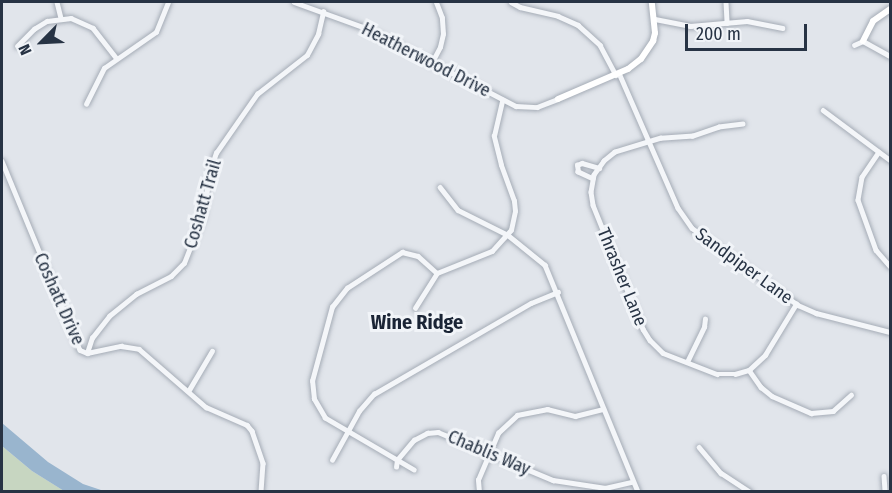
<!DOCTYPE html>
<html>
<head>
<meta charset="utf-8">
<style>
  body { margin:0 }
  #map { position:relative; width:892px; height:493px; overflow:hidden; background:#e1e5eb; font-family:"Fira Sans Condensed",sans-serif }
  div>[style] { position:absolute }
  .green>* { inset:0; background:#c7d6c1 }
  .water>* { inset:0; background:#99b5ce }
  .roads { filter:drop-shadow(0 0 2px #a5acb6) drop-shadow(0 0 2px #a5acb6) }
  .street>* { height:4.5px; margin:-2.25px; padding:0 2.25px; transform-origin:2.25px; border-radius:2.25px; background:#f4f6f9 }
  .secondary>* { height:6px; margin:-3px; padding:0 3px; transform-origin:3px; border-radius:3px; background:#fff }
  span { translate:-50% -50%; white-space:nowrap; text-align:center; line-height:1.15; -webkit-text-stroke:6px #f1f4f8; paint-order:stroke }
  .street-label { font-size:18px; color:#273344 }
  .neighbourhood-label { font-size:20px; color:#1a2435; font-weight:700 }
  .frame { position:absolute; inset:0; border:3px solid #273344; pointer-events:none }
  .north { position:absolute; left:12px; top:12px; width:60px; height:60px; -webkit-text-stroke:4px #f1f4f8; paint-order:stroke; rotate:246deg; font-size:16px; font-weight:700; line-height:24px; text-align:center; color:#273344 }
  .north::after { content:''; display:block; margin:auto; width:21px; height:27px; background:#273344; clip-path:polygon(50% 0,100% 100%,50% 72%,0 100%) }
  .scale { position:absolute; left:685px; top:24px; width:122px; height:27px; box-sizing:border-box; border:3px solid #273344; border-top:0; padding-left:8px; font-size:18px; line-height:21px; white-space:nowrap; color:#273344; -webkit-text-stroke:4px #f1f4f8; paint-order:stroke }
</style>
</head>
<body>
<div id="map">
  <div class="green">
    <i style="clip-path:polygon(2px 446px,32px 471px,64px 491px,2px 491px)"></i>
  </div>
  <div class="water">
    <i style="clip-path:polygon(2px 423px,48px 462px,83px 484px,104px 491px,64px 491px,32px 471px,2px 446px)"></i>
  </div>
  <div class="roads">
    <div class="street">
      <i style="left:57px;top:2px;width:16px;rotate:76deg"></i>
      <i style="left:294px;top:2px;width:77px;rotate:19.9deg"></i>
      <i style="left:366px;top:28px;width:169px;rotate:27.5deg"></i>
      <i style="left:516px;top:106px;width:21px;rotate:3deg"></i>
      <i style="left:537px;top:107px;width:22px;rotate:-21deg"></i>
      <i style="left:511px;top:2px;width:10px;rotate:29deg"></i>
      <i style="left:520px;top:7px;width:39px;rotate:13deg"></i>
      <i style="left:558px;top:16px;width:22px;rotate:24deg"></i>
      <i style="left:578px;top:25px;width:30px;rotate:42deg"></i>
      <i style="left:600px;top:45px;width:34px;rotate:62deg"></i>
      <i style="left:726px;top:2px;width:21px;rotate:87deg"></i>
      <i style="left:655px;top:19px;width:36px;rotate:11deg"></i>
      <i style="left:690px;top:26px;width:57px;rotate:-5deg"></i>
      <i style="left:747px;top:21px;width:36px;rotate:11deg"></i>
      <i style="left:854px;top:45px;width:10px;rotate:-24deg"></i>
      <i style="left:863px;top:41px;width:31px;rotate:29deg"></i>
      <i style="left:17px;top:46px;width:24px;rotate:-45deg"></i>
      <i style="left:34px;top:29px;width:15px;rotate:-32deg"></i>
      <i style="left:47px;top:21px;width:24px;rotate:-7deg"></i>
      <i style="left:71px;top:18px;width:24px;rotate:24deg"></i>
      <i style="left:93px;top:28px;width:37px;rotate:52deg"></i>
      <i style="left:431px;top:64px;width:19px;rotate:-62deg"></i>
      <i style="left:440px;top:47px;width:13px;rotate:-77deg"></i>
      <i style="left:443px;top:34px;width:16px;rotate:-94deg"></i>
      <i style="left:442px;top:18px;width:17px;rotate:-111deg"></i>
      <i style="left:619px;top:73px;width:147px;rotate:66.4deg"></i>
      <i style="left:678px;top:208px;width:24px;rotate:55deg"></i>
      <i style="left:692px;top:228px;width:131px;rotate:36deg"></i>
      <i style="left:798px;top:305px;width:20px;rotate:24deg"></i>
      <i style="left:816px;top:313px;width:76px;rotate:14.4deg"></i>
      <i style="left:86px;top:104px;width:40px;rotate:-63.4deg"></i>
      <i style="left:104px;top:68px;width:63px;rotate:-34.7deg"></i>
      <i style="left:156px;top:32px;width:32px;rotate:-68deg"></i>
      <i style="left:823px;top:110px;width:84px;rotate:36.7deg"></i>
      <i style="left:743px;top:124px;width:24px;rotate:173deg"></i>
      <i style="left:719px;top:127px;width:28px;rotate:161deg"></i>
      <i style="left:693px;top:136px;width:32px;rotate:176deg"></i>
      <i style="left:661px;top:138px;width:48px;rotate:163.1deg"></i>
      <i style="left:615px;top:152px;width:14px;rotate:141deg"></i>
      <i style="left:604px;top:161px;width:17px;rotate:126deg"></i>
      <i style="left:594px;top:175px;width:17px;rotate:100deg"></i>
      <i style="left:591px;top:192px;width:13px;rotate:81deg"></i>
      <i style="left:593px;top:205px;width:134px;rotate:68deg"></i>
      <i style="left:643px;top:329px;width:13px;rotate:58deg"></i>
      <i style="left:650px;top:340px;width:18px;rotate:45deg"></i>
      <i style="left:663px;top:353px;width:58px;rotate:21.3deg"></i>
      <i style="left:717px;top:374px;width:18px"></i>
      <i style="left:735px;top:374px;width:15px;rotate:-16deg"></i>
      <i style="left:749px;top:370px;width:22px;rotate:-43deg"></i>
      <i style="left:765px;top:355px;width:60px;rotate:-58.7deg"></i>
      <i style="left:879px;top:152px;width:30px;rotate:124deg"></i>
      <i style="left:862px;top:177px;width:23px;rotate:100deg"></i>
      <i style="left:858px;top:200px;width:53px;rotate:70.2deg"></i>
      <i style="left:876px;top:250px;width:21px;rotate:49deg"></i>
      <i style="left:2px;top:161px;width:204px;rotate:67.6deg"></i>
      <i style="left:80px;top:350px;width:8px;rotate:23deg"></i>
      <i style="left:87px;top:353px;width:35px;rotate:-12deg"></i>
      <i style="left:121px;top:346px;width:18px;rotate:9deg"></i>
      <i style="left:139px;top:349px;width:89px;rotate:40.9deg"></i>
      <i style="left:206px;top:407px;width:45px;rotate:23.7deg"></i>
      <i style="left:247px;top:425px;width:8px;rotate:50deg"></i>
      <i style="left:252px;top:431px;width:34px;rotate:71deg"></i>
      <i style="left:263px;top:463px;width:29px;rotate:94deg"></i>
      <i style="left:593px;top:179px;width:17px;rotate:-155deg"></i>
      <i style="left:578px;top:172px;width:7px;rotate:-98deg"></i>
      <i style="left:577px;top:165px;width:5px;rotate:-22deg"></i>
      <i style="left:582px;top:163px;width:18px;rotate:16deg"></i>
      <i style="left:440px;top:187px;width:29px;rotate:52deg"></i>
      <i style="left:458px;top:210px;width:56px;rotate:26.6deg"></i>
      <i style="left:508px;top:235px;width:48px;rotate:39deg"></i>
      <i style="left:545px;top:265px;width:245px;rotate:67.7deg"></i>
      <i style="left:415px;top:308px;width:41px;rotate:-57.8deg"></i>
      <i style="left:437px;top:273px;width:59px;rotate:-21.8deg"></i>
      <i style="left:492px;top:251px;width:28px;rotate:-48deg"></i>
      <i style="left:511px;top:230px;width:19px;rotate:-78deg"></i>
      <i style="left:515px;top:211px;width:10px;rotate:-96deg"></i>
      <i style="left:514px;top:201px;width:38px;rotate:-110deg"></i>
      <i style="left:501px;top:165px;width:30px;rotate:-104deg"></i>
      <i style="left:494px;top:136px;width:37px;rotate:-77deg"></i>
      <i style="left:87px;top:353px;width:16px;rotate:-72deg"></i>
      <i style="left:92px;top:338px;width:28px;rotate:-52deg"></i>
      <i style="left:109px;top:316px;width:35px;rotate:-39deg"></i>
      <i style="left:136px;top:294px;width:39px;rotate:-27deg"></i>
      <i style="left:171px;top:276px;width:18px;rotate:-45deg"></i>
      <i style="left:184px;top:263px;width:49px;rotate:-68.6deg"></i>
      <i style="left:202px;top:217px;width:50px;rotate:-79.6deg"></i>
      <i style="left:211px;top:168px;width:16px;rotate:-72deg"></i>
      <i style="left:216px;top:153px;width:72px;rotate:-55.2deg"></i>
      <i style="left:257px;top:94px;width:63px;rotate:-38deg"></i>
      <i style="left:307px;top:55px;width:24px;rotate:-62deg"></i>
      <i style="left:318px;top:34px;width:23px;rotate:-77deg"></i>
      <i style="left:687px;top:362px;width:39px;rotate:-64deg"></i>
      <i style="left:704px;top:327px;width:8px;rotate:-83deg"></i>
      <i style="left:749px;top:370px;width:21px;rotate:55deg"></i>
      <i style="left:761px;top:387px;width:14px;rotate:39deg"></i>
      <i style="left:772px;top:396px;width:43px;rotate:23.6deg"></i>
      <i style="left:811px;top:413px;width:22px;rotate:-5deg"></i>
      <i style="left:833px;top:411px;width:24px;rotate:-42deg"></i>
      <i style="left:189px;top:390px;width:45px;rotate:-59.5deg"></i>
      <i style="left:699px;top:447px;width:34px;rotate:50deg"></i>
      <i style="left:721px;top:473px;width:35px;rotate:33deg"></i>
      <i style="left:332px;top:460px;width:56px;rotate:-61.1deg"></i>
      <i style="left:359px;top:411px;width:23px;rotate:-49deg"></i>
      <i style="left:374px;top:394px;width:181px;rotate:-30.1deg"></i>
      <i style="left:531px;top:303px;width:29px;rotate:-22deg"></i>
      <i style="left:396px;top:467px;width:7px;rotate:-82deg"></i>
      <i style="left:397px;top:460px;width:26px;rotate:-50deg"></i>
      <i style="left:414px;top:440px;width:15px;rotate:-28deg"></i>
      <i style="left:427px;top:433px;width:11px;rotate:-5deg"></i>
      <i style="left:438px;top:432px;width:125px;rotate:22.7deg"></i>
      <i style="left:553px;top:480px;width:53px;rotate:8.7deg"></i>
      <i style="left:605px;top:488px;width:28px;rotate:-13deg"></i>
      <i style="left:414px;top:470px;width:103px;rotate:-149.7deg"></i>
      <i style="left:325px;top:418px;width:22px;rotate:-120deg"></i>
      <i style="left:314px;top:399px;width:18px;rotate:-96deg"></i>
      <i style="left:312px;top:381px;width:77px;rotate:-74.9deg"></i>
      <i style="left:332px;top:307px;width:24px;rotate:-52deg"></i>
      <i style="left:347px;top:288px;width:66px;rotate:-33.2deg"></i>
      <i style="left:402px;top:252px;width:16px;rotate:14deg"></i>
      <i style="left:418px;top:256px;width:25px;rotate:42deg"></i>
      <i style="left:884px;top:476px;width:16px;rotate:86deg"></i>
      <i style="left:479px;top:492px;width:12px;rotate:-95deg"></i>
      <i style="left:478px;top:480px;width:51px;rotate:-66.9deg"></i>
      <i style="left:498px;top:433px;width:26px;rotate:-43deg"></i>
      <i style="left:517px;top:415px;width:31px;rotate:-11deg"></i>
      <i style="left:547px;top:409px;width:29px;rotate:14deg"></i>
      <i style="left:575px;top:416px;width:29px;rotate:-14deg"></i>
    </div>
    <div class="secondary">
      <i style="left:863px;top:41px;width:22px;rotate:-63deg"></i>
      <i style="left:873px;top:21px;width:21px;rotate:-35deg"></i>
      <i style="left:558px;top:99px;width:76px;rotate:-23.2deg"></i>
      <i style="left:628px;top:69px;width:16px;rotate:-38deg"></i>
      <i style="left:641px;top:59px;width:22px;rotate:-56deg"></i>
      <i style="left:653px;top:41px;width:8px;rotate:-76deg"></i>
      <i style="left:655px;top:33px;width:31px;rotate:-96deg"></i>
    </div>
  </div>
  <div class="street-label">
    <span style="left:426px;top:60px;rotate:27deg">Heatherwood Drive</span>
    <span style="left:203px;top:204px;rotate:-74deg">Coshatt Trail</span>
    <span style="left:744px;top:266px;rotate:36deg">Sandpiper Lane</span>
    <span style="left:622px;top:277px;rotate:68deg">Thrasher Lane</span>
    <span style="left:59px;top:299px;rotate:66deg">Coshatt Drive</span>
    <span style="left:489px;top:453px;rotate:23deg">Chablis Way</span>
  </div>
  <div class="neighbourhood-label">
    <span style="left:417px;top:322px">Wine Ridge</span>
  </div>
  <div class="frame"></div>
  <div class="north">N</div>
  <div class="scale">200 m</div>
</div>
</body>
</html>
